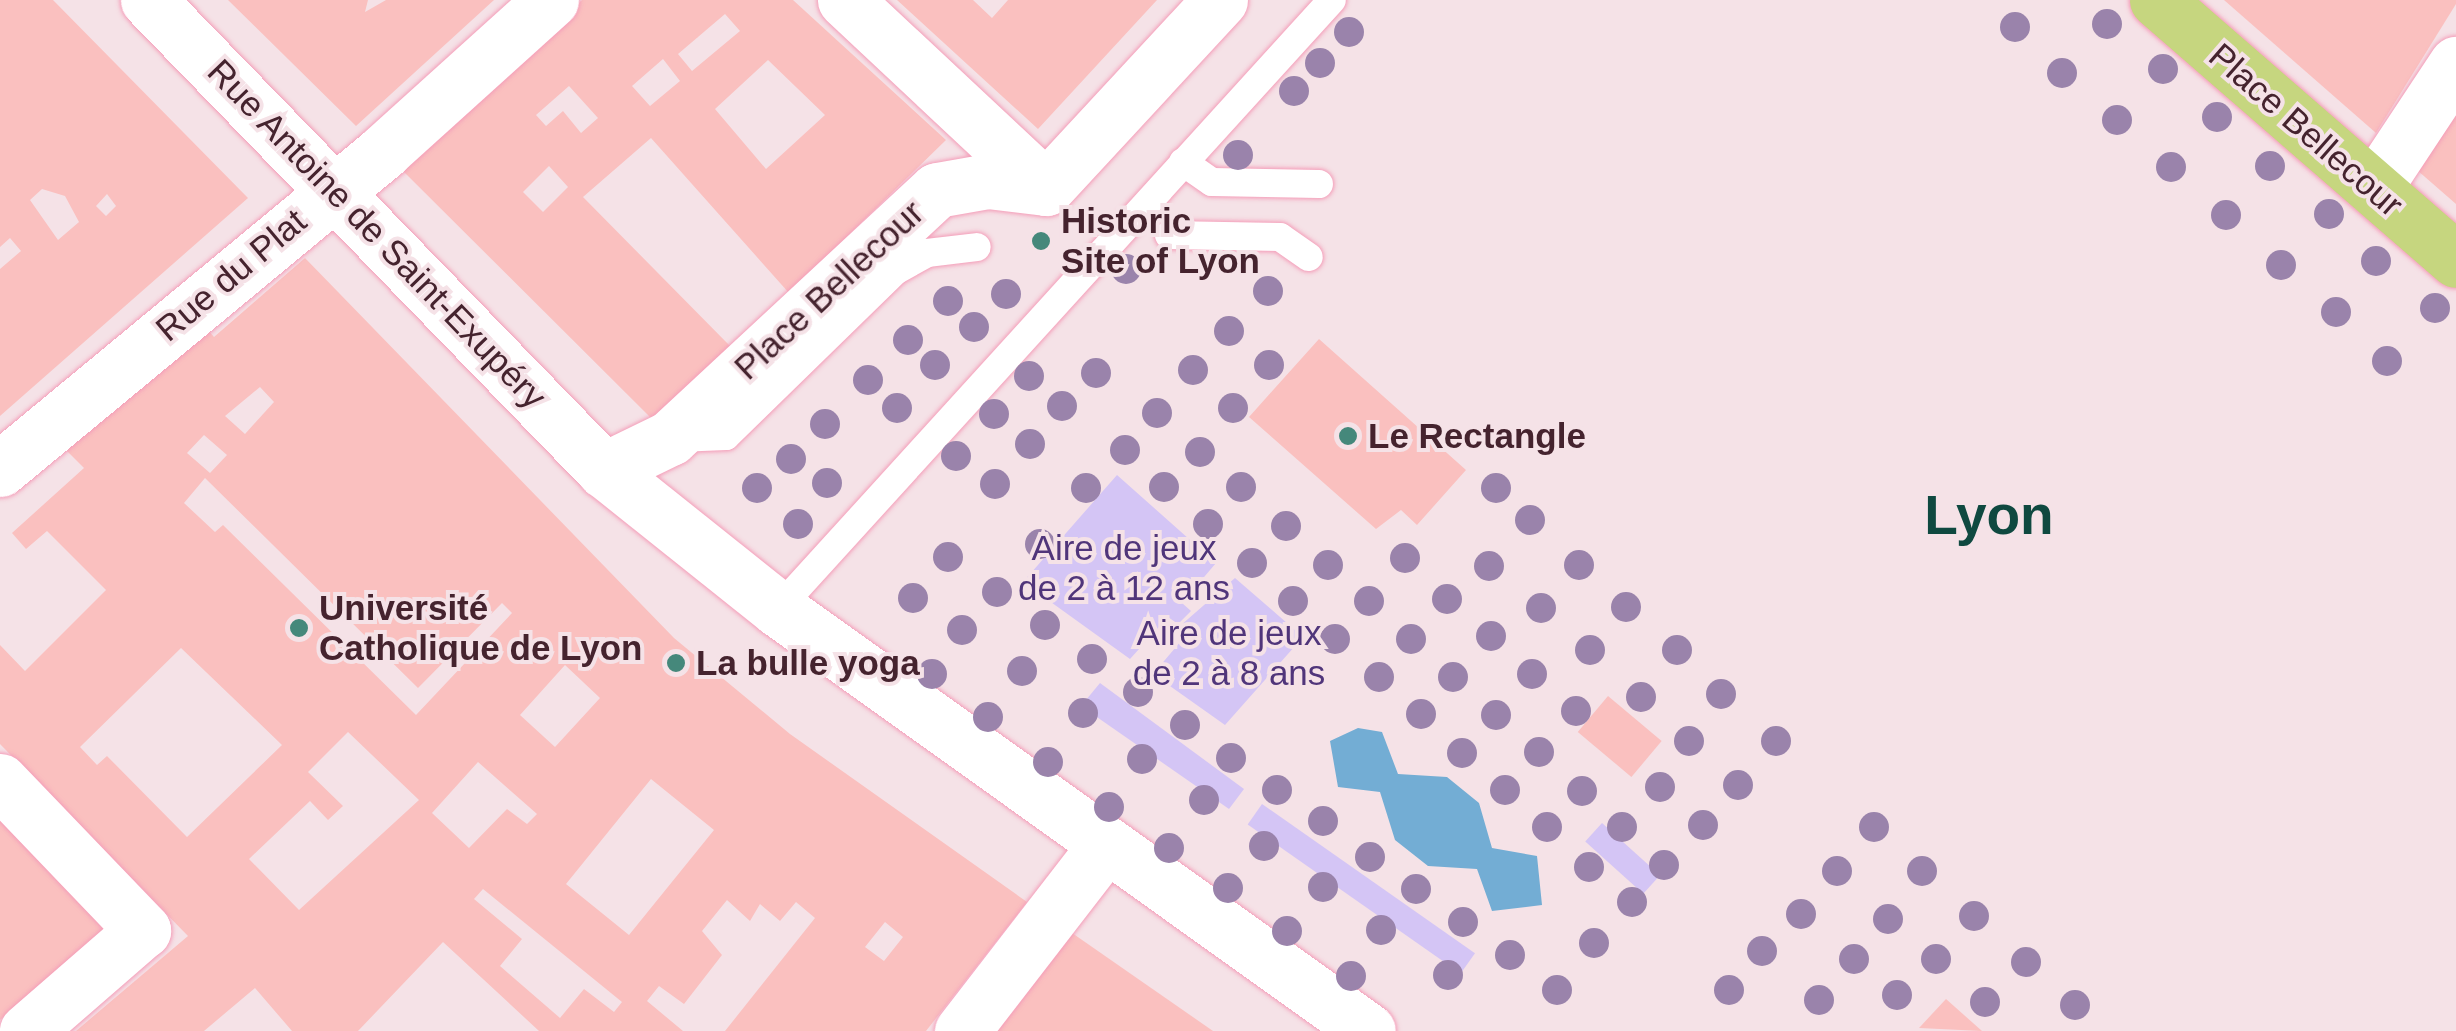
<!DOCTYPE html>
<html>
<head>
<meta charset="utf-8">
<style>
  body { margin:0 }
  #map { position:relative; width:2456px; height:1031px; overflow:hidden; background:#f5e2e7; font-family:Arial,sans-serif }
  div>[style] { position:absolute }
  .green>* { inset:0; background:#d4c5f5; transform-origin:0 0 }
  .water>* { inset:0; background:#73add4 }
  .building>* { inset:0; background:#fac0bf; transform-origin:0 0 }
  .roads { filter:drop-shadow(0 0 2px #f49eb9) drop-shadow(0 0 2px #f49eb9) }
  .lane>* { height:28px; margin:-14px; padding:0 14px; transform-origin:14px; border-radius:14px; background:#fff }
  .street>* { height:55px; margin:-27.5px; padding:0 27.5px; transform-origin:27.5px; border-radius:27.5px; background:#fff }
  .secondary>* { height:55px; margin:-27.5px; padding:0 27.5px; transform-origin:27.5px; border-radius:27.5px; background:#fff }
  .primary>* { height:55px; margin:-27.5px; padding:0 27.5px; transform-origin:27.5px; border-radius:27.5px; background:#c6d67f }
  .trees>* { width:30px; height:30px; margin:-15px; border-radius:50%; background:#9a83ab }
  .dots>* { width:28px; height:28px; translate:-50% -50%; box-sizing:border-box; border:5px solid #f5e2e7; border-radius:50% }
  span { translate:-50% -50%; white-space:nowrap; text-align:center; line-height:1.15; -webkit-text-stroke:8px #f5e2e7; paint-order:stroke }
  .street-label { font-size:35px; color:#45232e }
  .poi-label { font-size:35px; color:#45232e; font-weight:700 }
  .left { translate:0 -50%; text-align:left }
  .park-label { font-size:35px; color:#50357a }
  .town-label { font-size:55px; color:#0f4940; font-weight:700 }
</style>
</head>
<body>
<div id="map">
  <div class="green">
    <i style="clip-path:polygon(1117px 475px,1216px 563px,1182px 603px,1191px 611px,1178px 624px,1168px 617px,1130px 659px,1023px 582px)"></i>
    <i style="clip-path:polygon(1235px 578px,1303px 637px,1225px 725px,1153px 674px,1187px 634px,1180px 626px)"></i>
    <i style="clip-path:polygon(1100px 683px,1244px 789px,1229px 809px,1081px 706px)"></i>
    <i style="left:1262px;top:804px;width:260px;height:25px;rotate:35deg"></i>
    <i style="left:1602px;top:823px;width:78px;height:25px;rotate:42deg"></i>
  </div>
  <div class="water">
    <i style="clip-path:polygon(1358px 728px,1382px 732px,1398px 774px,1447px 777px,1479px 803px,1492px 848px,1537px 856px,1542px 905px,1492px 911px,1477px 869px,1428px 866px,1395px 840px,1380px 792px,1338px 787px,1330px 741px)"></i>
  </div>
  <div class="building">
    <i style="clip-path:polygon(evenodd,0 0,53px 0,248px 198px,0 416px,0 269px,21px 251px,10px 238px,0 247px,0 0,42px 189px,65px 196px,79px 222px,58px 240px,30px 200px,42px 189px,0 0,107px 194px,116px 206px,106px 216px,96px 206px,107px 194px)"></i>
    <i style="clip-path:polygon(228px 0,368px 0,365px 12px,386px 0,494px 0,356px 126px)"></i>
    <i style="clip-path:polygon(evenodd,582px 0,793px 0,946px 140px,789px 293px,651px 138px,583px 197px,731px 347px,653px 420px,400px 168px,582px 0,725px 14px,740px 31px,692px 71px,678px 54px,725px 14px,582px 0,663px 59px,680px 81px,650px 106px,632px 86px,663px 59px,582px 0,768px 60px,825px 115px,766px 169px,715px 109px,768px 60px,582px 0,569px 86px,598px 118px,581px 133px,563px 111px,546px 126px,536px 115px,569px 86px,582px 0,549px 166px,568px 187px,543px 212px,523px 192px,549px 166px)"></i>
    <i style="clip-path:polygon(897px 0,973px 0,992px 18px,1008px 0,1157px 0,1038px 129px)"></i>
    <i style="clip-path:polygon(2224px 0,2456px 0,2456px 4px,2376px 133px)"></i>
    <i style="clip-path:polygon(2456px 107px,2456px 204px,2417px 170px)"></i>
    <i style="clip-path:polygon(evenodd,305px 258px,674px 638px,790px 734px,1027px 902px,926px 1031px,725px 1031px,815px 918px,796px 902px,780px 921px,760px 904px,750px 921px,727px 900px,702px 931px,722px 955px,684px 1004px,659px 986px,647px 1001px,683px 1031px,539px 1031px,443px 942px,358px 1031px,292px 1031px,255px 988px,204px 1031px,76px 1031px,188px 936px,0 744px,0 645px,25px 671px,106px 590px,47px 531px,26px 549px,12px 533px,84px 468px,60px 444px,200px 321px,214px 337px,305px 258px,260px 387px,274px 402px,245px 434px,225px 416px,260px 387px,305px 258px,204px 435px,227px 455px,210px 473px,187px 453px,204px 435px,305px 258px,205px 478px,418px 688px,502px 603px,512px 613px,416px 715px,223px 525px,215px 532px,184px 503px,205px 478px,305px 258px,181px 648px,282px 745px,187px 837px,107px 756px,97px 765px,80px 747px,181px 648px,305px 258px,565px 665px,600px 698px,555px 747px,520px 715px,565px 665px,305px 258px,348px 732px,419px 800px,299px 910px,249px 859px,310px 801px,328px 820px,343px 806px,308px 772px,348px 732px,305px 258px,478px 762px,537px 814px,527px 824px,507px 809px,469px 848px,432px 813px,478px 762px,305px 258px,651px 779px,714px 830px,629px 935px,566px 884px,651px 779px,305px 258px,483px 889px,622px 1002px,614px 1012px,584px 989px,560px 1018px,500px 966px,522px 939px,474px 899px,483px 889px,305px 258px,885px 922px,903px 937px,884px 961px,865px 947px,885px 922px)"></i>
    <i style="clip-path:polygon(1319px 339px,1466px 470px,1417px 525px,1401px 510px,1376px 529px,1249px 417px)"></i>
    <i style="left:1608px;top:696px;width:70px;height:47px;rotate:40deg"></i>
    <i style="clip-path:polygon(0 820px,106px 928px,0 1020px)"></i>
    <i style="clip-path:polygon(1062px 926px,1213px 1031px,980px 1031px)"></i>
    <i style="clip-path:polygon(1946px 999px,1982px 1031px,1919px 1028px)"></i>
  </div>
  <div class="roads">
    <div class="lane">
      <i style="left:1183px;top:162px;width:35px;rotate:35deg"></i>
      <i style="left:1212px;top:182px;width:107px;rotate:1.1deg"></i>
      <i style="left:1169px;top:235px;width:111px;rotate:1deg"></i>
      <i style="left:1280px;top:237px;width:35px;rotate:35deg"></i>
      <i style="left:677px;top:438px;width:49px;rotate:-2.3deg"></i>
      <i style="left:726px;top:436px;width:236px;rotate:-44.3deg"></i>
      <i style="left:895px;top:271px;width:37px;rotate:-29deg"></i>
      <i style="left:927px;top:253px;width:50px;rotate:-6.8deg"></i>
      <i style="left:778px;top:609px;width:823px;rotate:-47.71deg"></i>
    </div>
    <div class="street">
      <i style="left:845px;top:0;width:275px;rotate:43.1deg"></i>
      <i style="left:1046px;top:188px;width:256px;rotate:-47.2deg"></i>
      <i style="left:2374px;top:188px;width:149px;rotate:-56.5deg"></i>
      <i style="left:0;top:469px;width:499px;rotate:-39.6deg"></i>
      <i style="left:384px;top:151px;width:225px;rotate:-42.1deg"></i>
      <i style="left:604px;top:470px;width:73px;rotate:-25.9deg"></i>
      <i style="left:670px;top:438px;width:364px;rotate:-42.9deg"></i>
      <i style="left:937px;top:190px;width:52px;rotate:-10deg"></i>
      <i style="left:988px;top:181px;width:58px;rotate:6.9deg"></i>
      <i style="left:0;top:781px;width:207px;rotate:46.2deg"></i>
      <i style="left:143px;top:930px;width:154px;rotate:139deg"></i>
      <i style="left:962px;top:1031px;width:235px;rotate:-52.3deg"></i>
    </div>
    <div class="secondary">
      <i style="left:148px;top:0;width:655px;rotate:45.87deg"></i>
      <i style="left:604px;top:470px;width:223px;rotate:38.6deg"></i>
      <i style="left:778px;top:609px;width:725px;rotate:35.57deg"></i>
    </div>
    <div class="primary">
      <i style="left:2157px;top:0;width:396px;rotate:41deg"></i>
    </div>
  </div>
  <div class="trees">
    <i style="left:2107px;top:24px"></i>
    <i style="left:2015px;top:27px"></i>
    <i style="left:1349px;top:32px"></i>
    <i style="left:1320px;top:63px"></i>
    <i style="left:2163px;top:69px"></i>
    <i style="left:2062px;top:73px"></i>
    <i style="left:1294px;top:91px"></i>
    <i style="left:2217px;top:117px"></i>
    <i style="left:2117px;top:120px"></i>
    <i style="left:1238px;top:155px"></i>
    <i style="left:2270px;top:166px"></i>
    <i style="left:2171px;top:167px"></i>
    <i style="left:2329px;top:214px"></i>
    <i style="left:2226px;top:215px"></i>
    <i style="left:2376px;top:261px"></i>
    <i style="left:2281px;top:265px"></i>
    <i style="left:1126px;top:269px"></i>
    <i style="left:1268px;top:291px"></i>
    <i style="left:1006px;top:294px"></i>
    <i style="left:948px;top:301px"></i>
    <i style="left:2435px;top:308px"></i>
    <i style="left:2336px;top:312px"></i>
    <i style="left:974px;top:327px"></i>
    <i style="left:1229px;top:331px"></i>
    <i style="left:908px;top:340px"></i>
    <i style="left:2387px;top:361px"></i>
    <i style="left:935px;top:365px"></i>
    <i style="left:1269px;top:365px"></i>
    <i style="left:1193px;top:370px"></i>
    <i style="left:1096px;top:373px"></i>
    <i style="left:1029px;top:376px"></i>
    <i style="left:868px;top:380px"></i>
    <i style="left:1062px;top:406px"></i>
    <i style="left:897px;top:408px"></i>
    <i style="left:1233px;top:408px"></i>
    <i style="left:1157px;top:413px"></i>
    <i style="left:994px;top:414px"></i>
    <i style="left:825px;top:424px"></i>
    <i style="left:1030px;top:444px"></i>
    <i style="left:1125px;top:450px"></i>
    <i style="left:1200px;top:452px"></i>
    <i style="left:956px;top:456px"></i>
    <i style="left:791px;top:459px"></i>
    <i style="left:827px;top:483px"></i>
    <i style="left:995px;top:484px"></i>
    <i style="left:1164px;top:487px"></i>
    <i style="left:1241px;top:487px"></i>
    <i style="left:757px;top:488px"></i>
    <i style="left:1086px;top:488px"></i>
    <i style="left:1496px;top:488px"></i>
    <i style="left:1530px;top:520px"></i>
    <i style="left:798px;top:524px"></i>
    <i style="left:1208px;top:524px"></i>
    <i style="left:1286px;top:526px"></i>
    <i style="left:1040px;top:544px"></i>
    <i style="left:948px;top:557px"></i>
    <i style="left:1405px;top:558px"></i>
    <i style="left:1252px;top:563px"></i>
    <i style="left:1328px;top:565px"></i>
    <i style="left:1579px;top:565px"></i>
    <i style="left:1489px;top:566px"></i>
    <i style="left:997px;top:592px"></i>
    <i style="left:913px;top:598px"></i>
    <i style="left:1447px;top:599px"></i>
    <i style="left:1293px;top:601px"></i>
    <i style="left:1369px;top:601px"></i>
    <i style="left:1626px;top:607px"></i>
    <i style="left:1541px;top:608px"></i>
    <i style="left:1045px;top:625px"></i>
    <i style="left:962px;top:630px"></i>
    <i style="left:1491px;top:636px"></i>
    <i style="left:1335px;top:639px"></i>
    <i style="left:1411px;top:639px"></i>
    <i style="left:1590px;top:650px"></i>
    <i style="left:1677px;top:650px"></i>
    <i style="left:1092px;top:659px"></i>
    <i style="left:1022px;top:671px"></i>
    <i style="left:932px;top:674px"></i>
    <i style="left:1532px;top:674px"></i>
    <i style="left:1379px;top:677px"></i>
    <i style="left:1453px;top:677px"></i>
    <i style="left:1138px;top:692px"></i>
    <i style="left:1721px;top:694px"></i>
    <i style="left:1641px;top:697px"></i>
    <i style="left:1576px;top:711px"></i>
    <i style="left:1083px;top:713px"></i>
    <i style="left:1421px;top:714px"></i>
    <i style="left:1496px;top:715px"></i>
    <i style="left:988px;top:717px"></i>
    <i style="left:1185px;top:725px"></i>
    <i style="left:1689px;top:741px"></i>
    <i style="left:1776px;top:741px"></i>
    <i style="left:1539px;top:752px"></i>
    <i style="left:1462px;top:753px"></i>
    <i style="left:1231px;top:758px"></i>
    <i style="left:1142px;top:759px"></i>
    <i style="left:1048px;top:762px"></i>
    <i style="left:1738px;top:785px"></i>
    <i style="left:1660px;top:787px"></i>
    <i style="left:1277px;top:790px"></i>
    <i style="left:1505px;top:790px"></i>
    <i style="left:1582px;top:791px"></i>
    <i style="left:1204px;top:800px"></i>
    <i style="left:1109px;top:807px"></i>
    <i style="left:1323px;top:821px"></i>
    <i style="left:1703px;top:825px"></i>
    <i style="left:1547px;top:827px"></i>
    <i style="left:1622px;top:827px"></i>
    <i style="left:1874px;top:827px"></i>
    <i style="left:1264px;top:846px"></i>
    <i style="left:1169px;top:848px"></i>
    <i style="left:1370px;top:857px"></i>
    <i style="left:1664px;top:865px"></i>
    <i style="left:1589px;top:867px"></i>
    <i style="left:1837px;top:871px"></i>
    <i style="left:1922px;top:871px"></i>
    <i style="left:1323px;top:887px"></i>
    <i style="left:1228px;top:888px"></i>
    <i style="left:1416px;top:889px"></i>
    <i style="left:1632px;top:902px"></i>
    <i style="left:1801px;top:914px"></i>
    <i style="left:1974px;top:916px"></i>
    <i style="left:1888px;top:919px"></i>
    <i style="left:1463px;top:922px"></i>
    <i style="left:1381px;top:930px"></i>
    <i style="left:1287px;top:931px"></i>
    <i style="left:1594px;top:943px"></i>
    <i style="left:1762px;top:951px"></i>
    <i style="left:1510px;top:955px"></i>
    <i style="left:1854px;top:959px"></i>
    <i style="left:1936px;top:959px"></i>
    <i style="left:2026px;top:962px"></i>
    <i style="left:1448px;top:975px"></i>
    <i style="left:1351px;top:976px"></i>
    <i style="left:1557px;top:990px"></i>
    <i style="left:1729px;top:990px"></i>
    <i style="left:1897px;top:995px"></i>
    <i style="left:1819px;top:1000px"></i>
    <i style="left:1985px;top:1002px"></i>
    <i style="left:2075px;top:1005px"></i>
  </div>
  <div class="dots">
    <i style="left:1041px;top:241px;background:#45887b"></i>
    <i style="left:1348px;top:436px;background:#45887b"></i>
    <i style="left:299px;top:628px;background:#45887b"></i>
    <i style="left:676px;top:663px;background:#45887b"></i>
  </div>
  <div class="street-label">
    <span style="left:2306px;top:130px;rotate:41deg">Place Bellecour</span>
    <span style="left:377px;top:234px;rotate:46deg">Rue Antoine de Saint-Exupéry</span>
    <span style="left:231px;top:275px;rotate:-40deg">Rue du Plat</span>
    <span style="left:829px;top:290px;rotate:-43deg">Place Bellecour</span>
  </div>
  <div class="poi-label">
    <span class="left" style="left:1061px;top:241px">Historic<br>Site of Lyon</span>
    <span class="left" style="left:1368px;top:436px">Le Rectangle</span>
    <span class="left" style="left:319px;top:628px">Université<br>Catholique de Lyon</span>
    <span class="left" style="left:696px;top:663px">La bulle yoga</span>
  </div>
  <div class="park-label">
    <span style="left:1124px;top:568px">Aire de jeux<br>de 2 à 12 ans</span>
    <span style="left:1229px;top:653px">Aire de jeux<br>de 2 à 8 ans</span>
  </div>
  <div class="town-label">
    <span style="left:1989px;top:516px">Lyon</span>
  </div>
</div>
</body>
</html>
